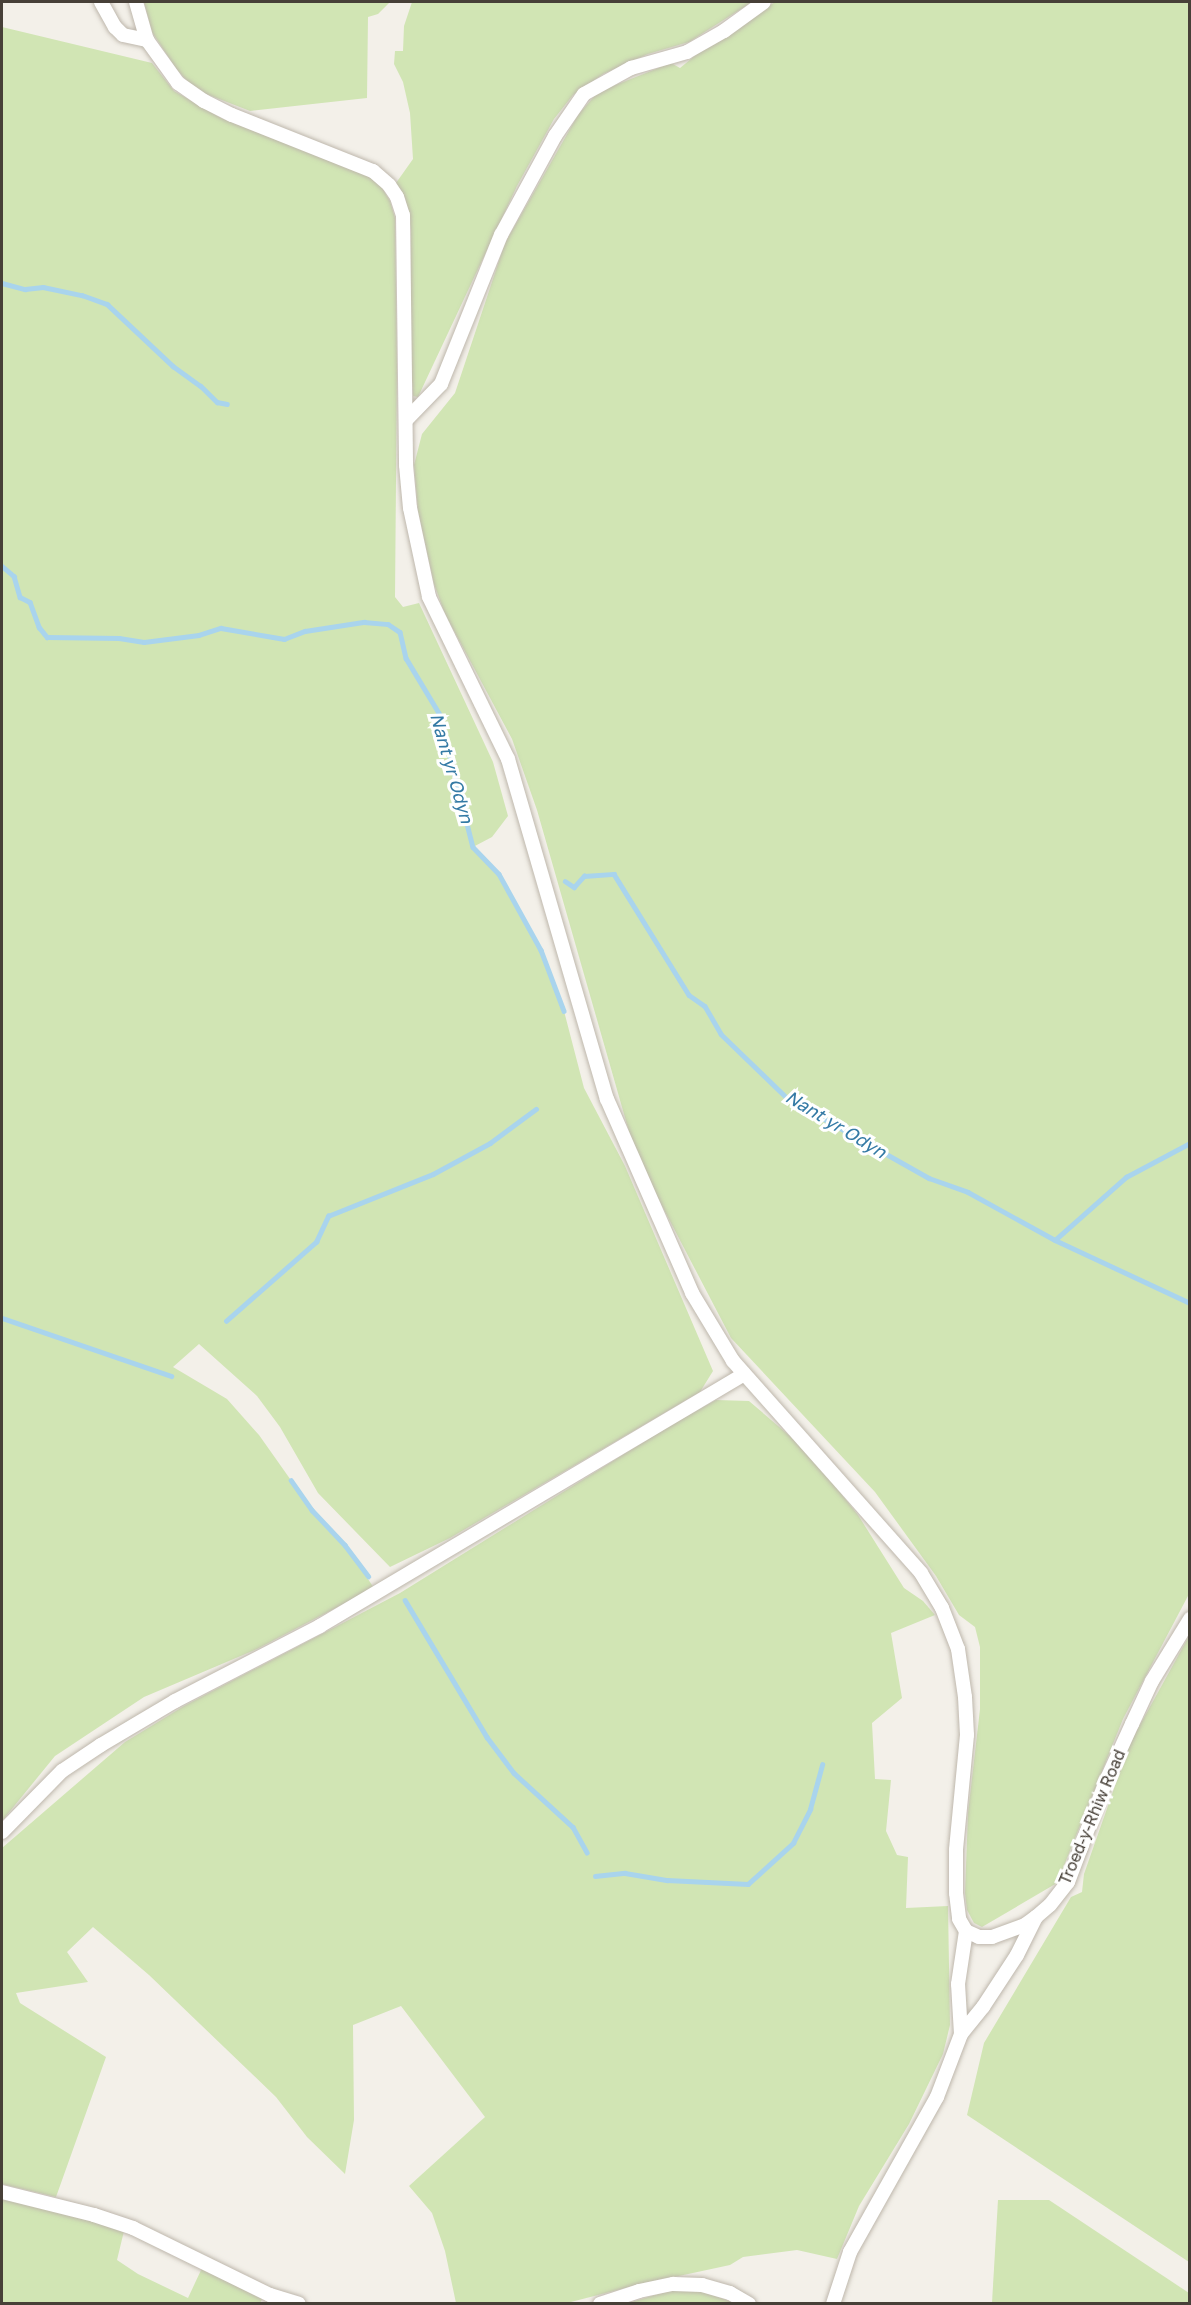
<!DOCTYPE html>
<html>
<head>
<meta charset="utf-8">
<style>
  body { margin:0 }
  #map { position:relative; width:1191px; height:2305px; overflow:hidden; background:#f3f0e9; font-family:"Golos Text",sans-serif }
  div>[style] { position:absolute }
  .green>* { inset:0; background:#d1e5b4 }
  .stream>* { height:4.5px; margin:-2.25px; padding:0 2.25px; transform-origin:2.25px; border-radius:2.25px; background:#a9d4ed }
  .roads { filter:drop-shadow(0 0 2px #beb7ac) drop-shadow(0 0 2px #beb7ac) }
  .street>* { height:14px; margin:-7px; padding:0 7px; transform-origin:7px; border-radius:7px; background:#fff }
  span { translate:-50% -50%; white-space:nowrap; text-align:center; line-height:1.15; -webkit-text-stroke:6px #fff; paint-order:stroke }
  .street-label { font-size:16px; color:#474038 }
  .water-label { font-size:18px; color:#347aa5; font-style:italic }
  .frame { position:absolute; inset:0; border:3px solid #474038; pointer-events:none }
</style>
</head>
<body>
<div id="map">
  <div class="green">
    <i style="clip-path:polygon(144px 2px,390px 2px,378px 14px,368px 17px,367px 98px,250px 111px,196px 90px,177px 70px,152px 32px)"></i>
    <i style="clip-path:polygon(412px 2px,752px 2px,689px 42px,648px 54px,603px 74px,573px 95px,554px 119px,517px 186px,418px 397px,413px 396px,410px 346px,411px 230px,405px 198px,396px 183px,413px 159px,410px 113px,403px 82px,394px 64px,395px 51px,403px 51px,404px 26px)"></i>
    <i style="clip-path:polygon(775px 2px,1189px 2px,1189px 1594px,1123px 1719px,1057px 1883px,982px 1927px,974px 1923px,967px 1910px,965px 1893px,968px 1813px,980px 1709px,980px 1647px,975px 1627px,959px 1615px,936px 1576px,875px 1492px,731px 1338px,636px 1156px,537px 810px,512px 739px,445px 614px,434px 584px,418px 511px,414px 465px,422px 434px,455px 393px,505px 243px,578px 115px,598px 92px,671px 63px,680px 68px,708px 45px)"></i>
    <i style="clip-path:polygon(2px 27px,152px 63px,174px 91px,223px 119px,361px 172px,379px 183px,390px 201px,395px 218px,397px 365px,395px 597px,403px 607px,419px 603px,493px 762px,508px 816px,492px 837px,473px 847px,499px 874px,541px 950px,564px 1011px,584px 1088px,625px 1166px,713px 1371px,700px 1392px,450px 1538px,390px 1567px,318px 1493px,280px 1427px,257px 1396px,199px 1344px,173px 1367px,227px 1399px,259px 1435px,312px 1510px,345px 1545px,374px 1588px,257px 1649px,144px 1697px,55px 1756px,2px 1821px)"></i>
    <i style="clip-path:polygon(716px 1400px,749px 1401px,791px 1437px,823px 1471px,858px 1515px,904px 1588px,923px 1601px,935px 1615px,891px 1633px,902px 1698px,872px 1723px,875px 1779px,891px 1780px,886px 1831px,897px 1855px,908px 1857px,906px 1908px,948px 1906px,950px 2025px,943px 2054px,909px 2124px,859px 2206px,837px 2259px,797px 2250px,743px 2257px,730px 2265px,637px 2285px,567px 2303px,456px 2303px,445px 2251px,432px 2213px,409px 2186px,485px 2117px,401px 2006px,353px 2025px,354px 2120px,345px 2174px,307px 2137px,276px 2097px,149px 1975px,93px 1927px,67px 1952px,88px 1982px,16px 1993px,20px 2003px,106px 2057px,56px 2197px,2px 2184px,2px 1848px,125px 1742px,184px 1706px,400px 1593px,676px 1422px)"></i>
    <i style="clip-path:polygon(1189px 1636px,1189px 2262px,967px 2115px,984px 2043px,1071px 1897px,1082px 1892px,1084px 1874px,1130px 1743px)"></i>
    <i style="clip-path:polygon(2px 2198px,88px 2219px,124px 2231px,117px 2260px,138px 2274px,188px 2298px,202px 2268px,262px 2299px,260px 2304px,2px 2303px)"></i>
    <i style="clip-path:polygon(998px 2200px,1049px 2200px,1189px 2293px,1189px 2303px,992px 2303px)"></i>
    <i style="clip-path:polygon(675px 2289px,701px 2291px,735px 2303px,625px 2304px)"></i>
  </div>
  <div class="stream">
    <i style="left:2px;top:283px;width:24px;rotate:15deg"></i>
    <i style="left:25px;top:289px;width:18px;rotate:-6deg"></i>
    <i style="left:43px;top:287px;width:40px;rotate:12deg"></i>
    <i style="left:82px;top:295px;width:27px;rotate:20deg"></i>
    <i style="left:107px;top:304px;width:91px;rotate:43.2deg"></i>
    <i style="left:173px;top:366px;width:34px;rotate:36deg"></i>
    <i style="left:201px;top:386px;width:23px;rotate:45deg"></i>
    <i style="left:217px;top:402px;width:10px;rotate:11deg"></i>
    <i style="left:2px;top:566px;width:16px;rotate:40deg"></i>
    <i style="left:14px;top:576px;width:22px;rotate:74deg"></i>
    <i style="left:20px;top:597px;width:11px;rotate:27deg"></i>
    <i style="left:30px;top:602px;width:27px;rotate:70deg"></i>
    <i style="left:39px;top:627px;width:13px;rotate:51deg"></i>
    <i style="left:47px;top:637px;width:72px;rotate:0.8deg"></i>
    <i style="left:119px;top:638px;width:25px;rotate:9deg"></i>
    <i style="left:144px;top:642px;width:55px;rotate:-7.3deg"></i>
    <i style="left:199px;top:635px;width:23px;rotate:-18deg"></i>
    <i style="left:221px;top:628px;width:64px;rotate:9.9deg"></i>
    <i style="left:284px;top:639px;width:22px;rotate:-21deg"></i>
    <i style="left:305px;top:631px;width:60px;rotate:-8.7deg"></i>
    <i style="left:364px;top:622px;width:24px;rotate:5deg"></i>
    <i style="left:388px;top:624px;width:14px;rotate:34deg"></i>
    <i style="left:400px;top:632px;width:27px;rotate:77deg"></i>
    <i style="left:406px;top:658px;width:64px;rotate:59deg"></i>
    <i style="left:439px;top:713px;width:138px;rotate:75.8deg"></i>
    <i style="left:473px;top:847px;width:37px;rotate:46deg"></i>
    <i style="left:499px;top:874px;width:87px;rotate:61.1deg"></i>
    <i style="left:541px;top:950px;width:65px;rotate:69.3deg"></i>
    <i style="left:565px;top:881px;width:11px;rotate:34deg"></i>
    <i style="left:574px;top:887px;width:15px;rotate:-48deg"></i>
    <i style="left:584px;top:876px;width:30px;rotate:-4deg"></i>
    <i style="left:614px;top:874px;width:142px;rotate:58.2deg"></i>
    <i style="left:689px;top:995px;width:19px;rotate:35deg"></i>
    <i style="left:705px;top:1006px;width:32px;rotate:60deg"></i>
    <i style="left:721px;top:1034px;width:92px;rotate:44.1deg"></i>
    <i style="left:787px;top:1098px;width:163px;rotate:29.4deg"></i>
    <i style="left:929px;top:1178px;width:41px;rotate:19.7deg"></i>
    <i style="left:968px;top:1192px;width:99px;rotate:28.9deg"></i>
    <i style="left:1055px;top:1240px;width:149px;rotate:25deg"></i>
    <i style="left:1055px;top:1240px;width:95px;rotate:-41.6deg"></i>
    <i style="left:1126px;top:1177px;width:72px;rotate:-28deg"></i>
    <i style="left:2px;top:1318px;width:179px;rotate:18.9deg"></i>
    <i style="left:226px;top:1321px;width:120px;rotate:-41.3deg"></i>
    <i style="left:316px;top:1242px;width:29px;rotate:-65deg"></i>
    <i style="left:328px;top:1216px;width:113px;rotate:-21.8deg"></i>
    <i style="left:433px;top:1174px;width:65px;rotate:-28.5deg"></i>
    <i style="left:490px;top:1143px;width:57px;rotate:-36.5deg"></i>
    <i style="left:291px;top:1480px;width:37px;rotate:55deg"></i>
    <i style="left:312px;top:1510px;width:48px;rotate:46.7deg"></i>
    <i style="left:345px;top:1545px;width:39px;rotate:53deg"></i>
    <i style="left:405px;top:1600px;width:160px;rotate:59.1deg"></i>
    <i style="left:487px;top:1737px;width:45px;rotate:53.1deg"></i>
    <i style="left:514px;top:1773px;width:80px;rotate:42.5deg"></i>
    <i style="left:573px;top:1827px;width:29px;rotate:61deg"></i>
    <i style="left:595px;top:1876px;width:30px;rotate:-6deg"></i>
    <i style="left:625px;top:1873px;width:43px;rotate:9.5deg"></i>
    <i style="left:667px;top:1880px;width:81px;rotate:2.8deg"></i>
    <i style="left:748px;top:1884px;width:61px;rotate:-42.3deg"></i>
    <i style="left:793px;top:1843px;width:38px;rotate:-63deg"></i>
    <i style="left:810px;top:1809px;width:46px;rotate:-74.7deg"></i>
  </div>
  <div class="roads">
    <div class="street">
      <i style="left:101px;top:2px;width:29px;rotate:61deg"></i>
      <i style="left:115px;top:27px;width:11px;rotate:45deg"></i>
      <i style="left:123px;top:35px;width:25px;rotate:12deg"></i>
      <i style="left:136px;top:2px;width:40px;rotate:74deg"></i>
      <i style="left:147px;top:40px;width:53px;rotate:54.2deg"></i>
      <i style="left:178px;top:83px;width:32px;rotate:35deg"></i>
      <i style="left:204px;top:101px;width:31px;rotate:27deg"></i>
      <i style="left:232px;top:115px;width:152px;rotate:21.7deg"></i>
      <i style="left:373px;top:171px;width:21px;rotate:41deg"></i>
      <i style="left:389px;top:185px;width:14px;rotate:56deg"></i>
      <i style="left:397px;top:197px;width:19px;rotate:72deg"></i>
      <i style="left:403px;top:215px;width:250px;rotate:89.3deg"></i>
      <i style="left:406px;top:465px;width:43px;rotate:84.7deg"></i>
      <i style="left:410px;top:508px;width:91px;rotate:77.9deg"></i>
      <i style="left:429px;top:597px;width:180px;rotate:64deg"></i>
      <i style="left:508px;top:759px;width:354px;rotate:73.8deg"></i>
      <i style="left:607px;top:1099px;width:212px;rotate:66.3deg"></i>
      <i style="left:692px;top:1293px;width:79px;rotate:58.9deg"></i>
      <i style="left:733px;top:1361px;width:283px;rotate:48.4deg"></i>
      <i style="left:921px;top:1573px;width:41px;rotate:59deg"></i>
      <i style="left:942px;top:1608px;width:44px;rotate:68.7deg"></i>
      <i style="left:958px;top:1649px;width:49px;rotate:81.7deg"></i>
      <i style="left:965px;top:1697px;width:38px;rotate:87deg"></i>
      <i style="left:967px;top:1735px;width:116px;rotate:95.5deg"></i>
      <i style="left:956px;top:1850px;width:43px;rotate:90deg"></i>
      <i style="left:956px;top:1893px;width:26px;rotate:83deg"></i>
      <i style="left:959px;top:1919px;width:14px;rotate:60deg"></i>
      <i style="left:966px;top:1931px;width:14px;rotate:25deg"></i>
      <i style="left:979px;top:1937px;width:13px"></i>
      <i style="left:992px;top:1937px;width:35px;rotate:-20deg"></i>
      <i style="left:1025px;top:1925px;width:14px;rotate:-36deg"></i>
      <i style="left:407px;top:419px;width:49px;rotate:-45.8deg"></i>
      <i style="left:441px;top:384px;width:161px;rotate:-68.1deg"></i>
      <i style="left:501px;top:235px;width:113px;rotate:-61.4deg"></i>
      <i style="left:555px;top:136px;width:51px;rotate:-55.4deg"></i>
      <i style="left:584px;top:94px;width:54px;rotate:-29deg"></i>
      <i style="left:631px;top:68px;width:58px;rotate:-15.9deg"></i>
      <i style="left:687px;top:52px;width:43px;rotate:-29.6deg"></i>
      <i style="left:724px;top:31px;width:49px;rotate:-35.9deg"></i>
      <i style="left:2px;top:1832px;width:86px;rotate:-45.5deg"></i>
      <i style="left:62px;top:1771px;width:47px;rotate:-33.7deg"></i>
      <i style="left:101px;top:1745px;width:86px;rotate:-30.7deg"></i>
      <i style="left:175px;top:1701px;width:163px;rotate:-27.3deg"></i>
      <i style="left:320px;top:1626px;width:493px;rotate:-30.7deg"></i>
      <i style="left:961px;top:2034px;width:35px;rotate:-51deg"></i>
      <i style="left:983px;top:2007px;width:62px;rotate:-56.8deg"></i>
      <i style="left:1017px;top:1955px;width:42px;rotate:-63.4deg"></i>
      <i style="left:1036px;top:1917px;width:18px;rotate:-41deg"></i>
      <i style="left:1050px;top:1905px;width:29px;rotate:-52deg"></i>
      <i style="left:1068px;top:1882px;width:108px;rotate:-69.4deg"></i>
      <i style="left:1106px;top:1781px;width:63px;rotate:-65.5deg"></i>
      <i style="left:1132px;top:1724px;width:47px;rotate:-65.1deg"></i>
      <i style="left:1152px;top:1681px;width:73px;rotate:-58.5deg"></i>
      <i style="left:2px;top:2192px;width:95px;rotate:14deg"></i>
      <i style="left:94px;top:2215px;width:41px;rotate:18.4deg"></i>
      <i style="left:133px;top:2228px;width:153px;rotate:26.1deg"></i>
      <i style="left:270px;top:2295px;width:30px;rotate:17deg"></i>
      <i style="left:600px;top:2304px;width:41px;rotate:-18.4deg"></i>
      <i style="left:639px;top:2291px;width:35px;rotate:-12deg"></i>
      <i style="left:673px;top:2284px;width:29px;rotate:2deg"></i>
      <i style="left:702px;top:2285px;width:29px;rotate:16deg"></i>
      <i style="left:730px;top:2293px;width:22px;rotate:30deg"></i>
      <i style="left:833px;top:2304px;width:55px;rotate:-71.9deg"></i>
      <i style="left:850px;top:2252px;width:178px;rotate:-60.7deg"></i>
      <i style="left:937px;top:2097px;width:67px;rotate:-69.1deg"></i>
      <i style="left:961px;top:2034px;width:50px;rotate:-93.4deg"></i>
      <i style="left:958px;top:1984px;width:54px;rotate:-81.4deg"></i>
    </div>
  </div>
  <div class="street-label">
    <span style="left:1092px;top:1817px;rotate:-67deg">Troed-y-Rhiw Road</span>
  </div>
  <div class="water-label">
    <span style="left:452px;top:768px;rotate:74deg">Nant yr Odyn</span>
    <span style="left:836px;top:1124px;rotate:31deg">Nant yr Odyn</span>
  </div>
  <div class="frame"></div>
</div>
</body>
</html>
